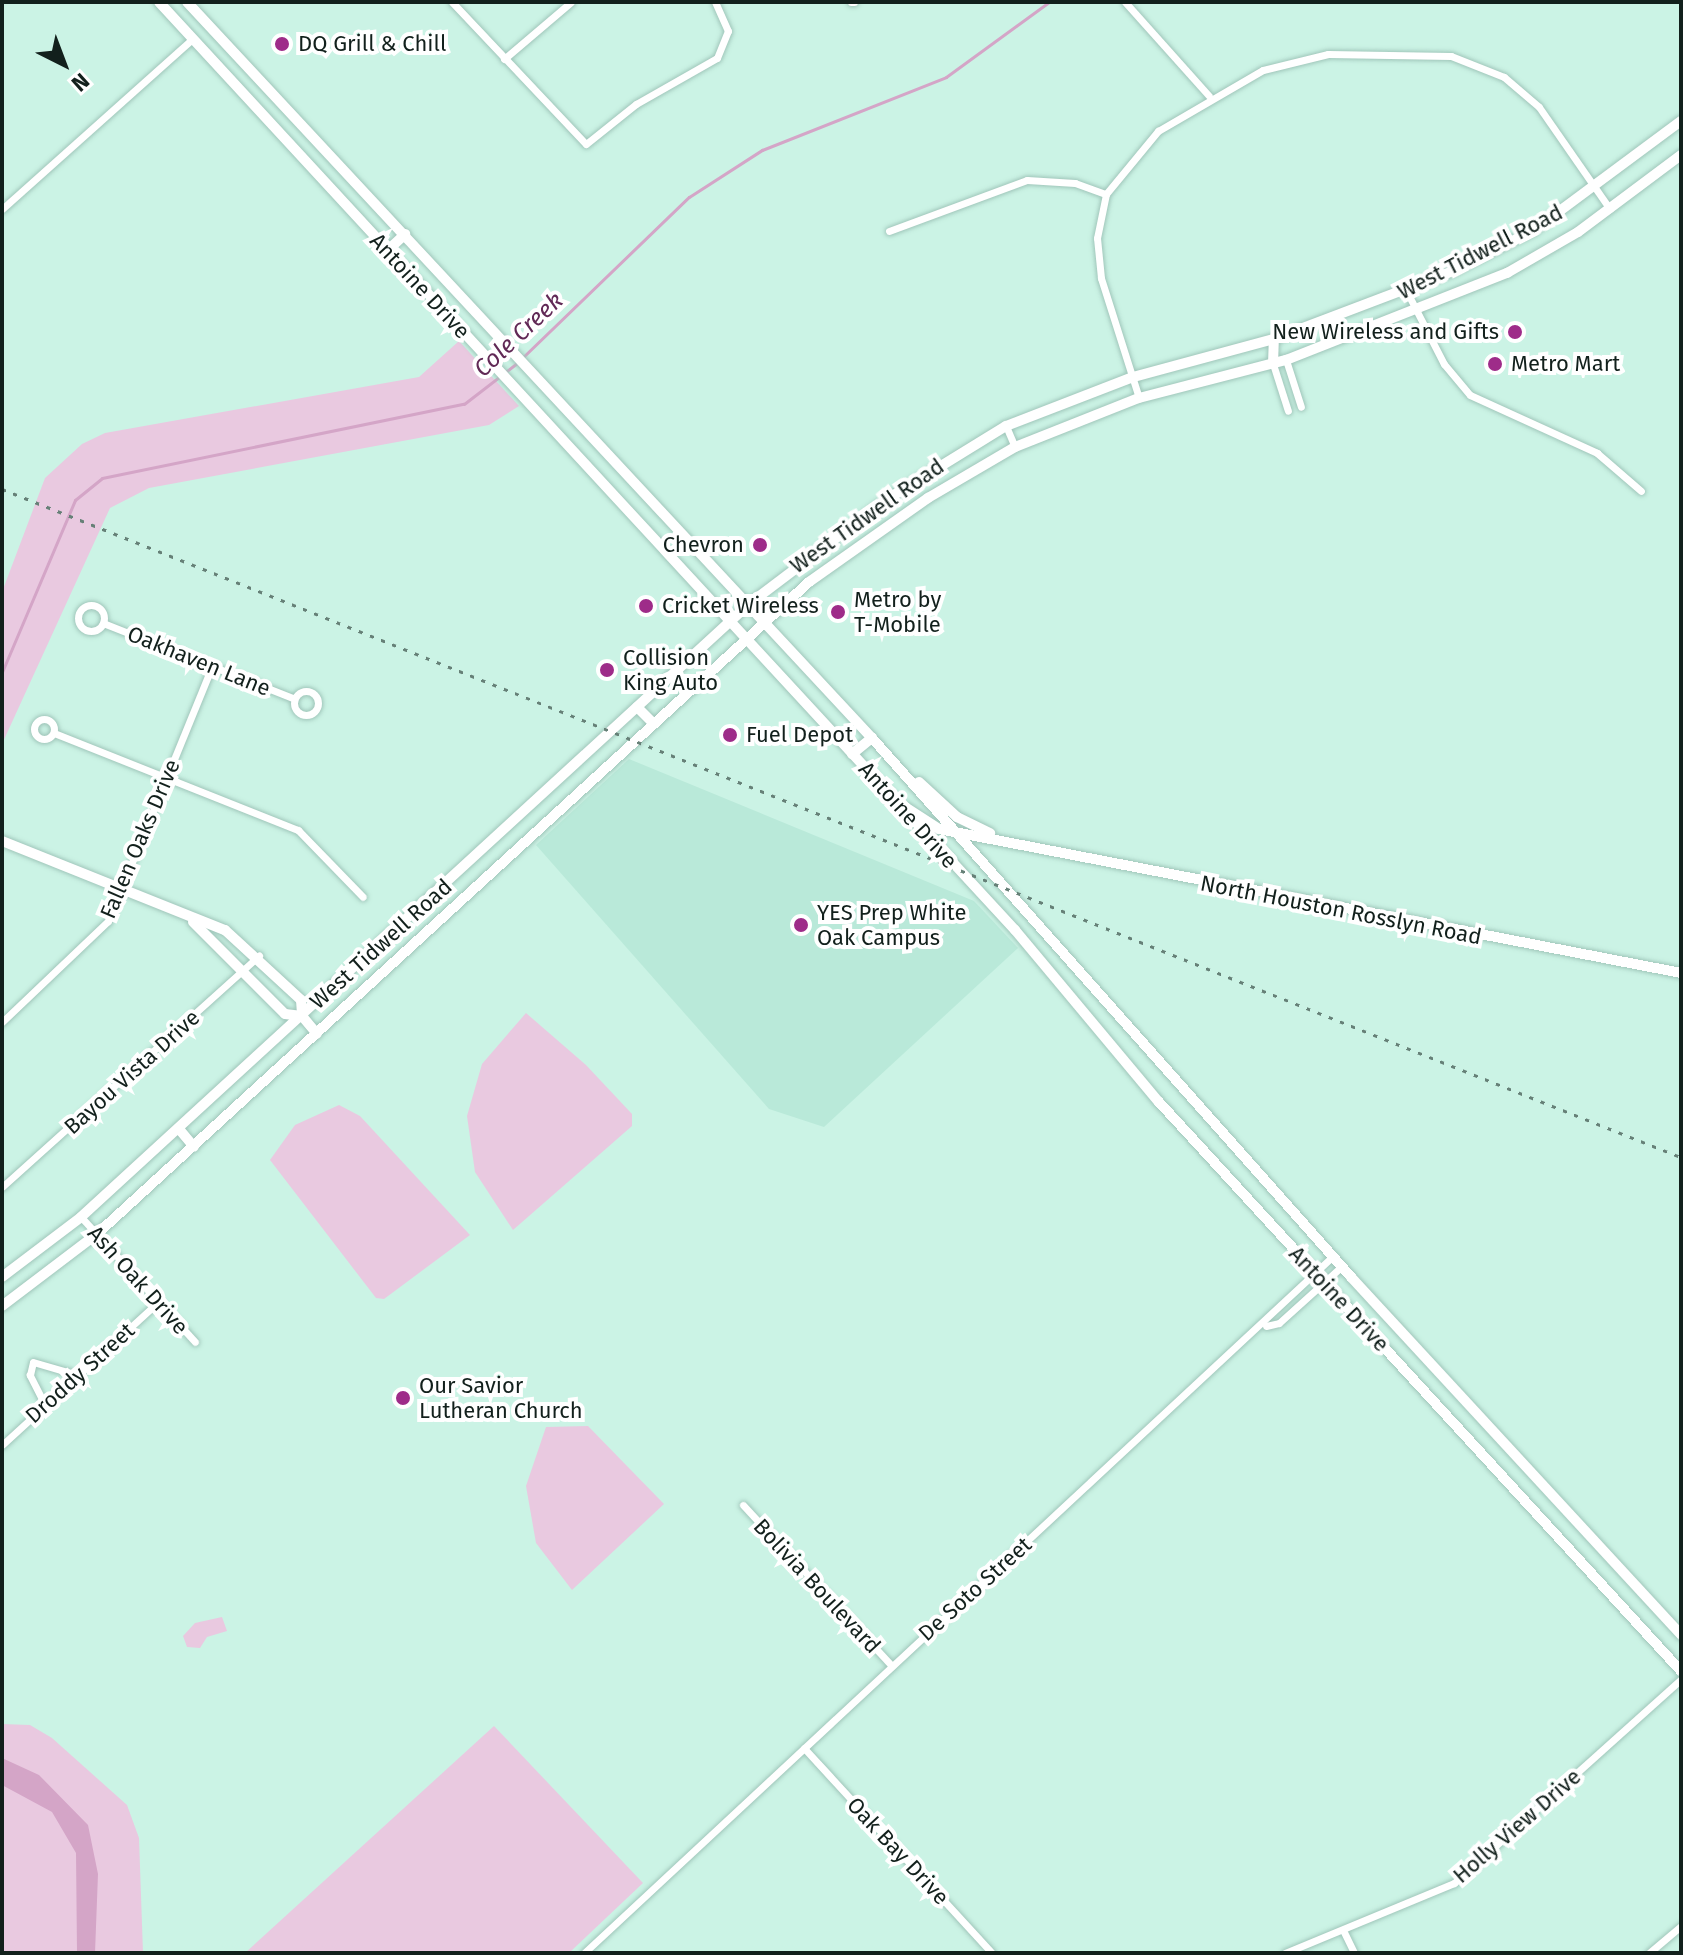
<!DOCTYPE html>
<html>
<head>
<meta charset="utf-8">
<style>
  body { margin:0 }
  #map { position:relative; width:1683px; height:1955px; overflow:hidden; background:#cbf3e5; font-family:"Fira Sans",sans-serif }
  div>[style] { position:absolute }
  .built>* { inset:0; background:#b9e9d9 }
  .green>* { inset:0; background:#e9c9e0 }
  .water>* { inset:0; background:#d4a5c7 }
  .stream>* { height:3px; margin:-1.5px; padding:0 1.5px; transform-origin:1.5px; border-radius:1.5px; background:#d4a5c7 }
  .roads { filter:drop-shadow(0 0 2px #a0c6ba) drop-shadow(0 0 2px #a0c6ba) }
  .street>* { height:7px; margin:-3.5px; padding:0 3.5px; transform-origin:3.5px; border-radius:3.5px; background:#fff }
  .street>.ring { margin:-3.5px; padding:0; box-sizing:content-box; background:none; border:7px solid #fff; border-radius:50% }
  .secondary>* { height:10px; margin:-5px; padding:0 5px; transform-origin:5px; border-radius:5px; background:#fff }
  .rail>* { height:3px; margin-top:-1.5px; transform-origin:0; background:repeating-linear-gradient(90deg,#668077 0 4px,transparent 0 12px) }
  .dots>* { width:22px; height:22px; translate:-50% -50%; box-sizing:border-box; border:4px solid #fff; border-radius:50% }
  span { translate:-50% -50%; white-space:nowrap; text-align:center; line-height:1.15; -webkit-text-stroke:8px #fff; paint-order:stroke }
  .poi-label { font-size:22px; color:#12201c }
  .left { translate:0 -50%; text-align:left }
  .right { translate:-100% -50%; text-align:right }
  .street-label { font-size:22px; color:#12201c }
  .water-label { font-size:24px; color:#612956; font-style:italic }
  .frame { position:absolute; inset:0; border:4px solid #12201c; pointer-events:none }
  .north { position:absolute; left:24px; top:24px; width:80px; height:80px; -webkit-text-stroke:6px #fff; paint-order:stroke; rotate:138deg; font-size:22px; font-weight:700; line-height:32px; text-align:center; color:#12201c }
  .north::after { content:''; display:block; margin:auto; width:28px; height:36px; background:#12201c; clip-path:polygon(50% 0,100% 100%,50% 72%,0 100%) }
</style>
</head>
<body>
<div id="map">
  <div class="built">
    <i style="clip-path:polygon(629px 759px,974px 901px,1018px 948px,824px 1127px,769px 1109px,536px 845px)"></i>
  </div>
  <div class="green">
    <i style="clip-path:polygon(459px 341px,519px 406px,489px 425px,149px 488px,110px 508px,2px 744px,2px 592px,45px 478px,82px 444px,105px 433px,419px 377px)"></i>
    <i style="clip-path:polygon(526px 1013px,586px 1065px,632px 1114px,632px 1126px,513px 1230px,475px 1172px,467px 1116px,482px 1064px)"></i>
    <i style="clip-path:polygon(339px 1105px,360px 1116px,470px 1235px,384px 1299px,376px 1298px,270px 1160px,295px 1125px)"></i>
    <i style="clip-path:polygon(588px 1426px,664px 1504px,572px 1590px,536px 1543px,526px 1486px,546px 1427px)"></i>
    <i style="clip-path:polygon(222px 1617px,227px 1631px,207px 1637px,200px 1648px,187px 1647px,183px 1636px,195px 1623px)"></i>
    <i style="clip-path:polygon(2px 1724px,30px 1725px,52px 1738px,127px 1805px,139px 1838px,143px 1953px,2px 1953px)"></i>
    <i style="clip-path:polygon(494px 1726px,643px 1883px,569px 1953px,245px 1953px)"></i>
  </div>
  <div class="water">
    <i style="clip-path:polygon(2px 1758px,39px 1775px,88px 1825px,98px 1874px,95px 1953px,77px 1953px,76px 1853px,52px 1812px,2px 1785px)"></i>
  </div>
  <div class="stream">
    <i style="left:522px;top:358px;width:232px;rotate:-44deg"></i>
    <i style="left:689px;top:197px;width:87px;rotate:-32.8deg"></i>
    <i style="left:762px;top:150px;width:198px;rotate:-21.6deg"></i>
    <i style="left:946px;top:77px;width:127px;rotate:-36.1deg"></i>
    <i style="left:2px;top:672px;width:187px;rotate:-67deg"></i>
    <i style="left:75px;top:500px;width:35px;rotate:-39deg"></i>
    <i style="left:102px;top:478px;width:369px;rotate:-11.6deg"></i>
    <i style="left:464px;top:404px;width:67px;rotate:-37.7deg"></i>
  </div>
  <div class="roads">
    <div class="street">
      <i style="left:452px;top:2px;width:195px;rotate:46.7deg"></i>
      <i style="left:586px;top:144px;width:64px;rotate:-38.7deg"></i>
      <i style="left:636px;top:104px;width:93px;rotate:-29.6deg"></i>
      <i style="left:717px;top:58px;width:29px;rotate:-68deg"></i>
      <i style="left:728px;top:31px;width:32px;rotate:-114deg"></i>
      <i style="left:851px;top:2px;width:3px"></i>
      <i style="left:1125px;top:2px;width:126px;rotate:48.2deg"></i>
      <i style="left:504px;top:59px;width:88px;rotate:-40.4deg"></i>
      <i style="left:2px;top:209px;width:256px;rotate:-41.8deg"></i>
      <i style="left:889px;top:231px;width:147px;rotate:-20.3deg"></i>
      <i style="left:1027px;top:180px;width:48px;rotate:3.6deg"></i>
      <i style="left:1075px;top:183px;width:33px;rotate:20deg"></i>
      <i style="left:1407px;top:292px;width:81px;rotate:62.8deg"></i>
      <i style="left:1444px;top:364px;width:40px;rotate:50deg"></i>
      <i style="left:1470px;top:395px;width:140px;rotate:24.5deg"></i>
      <i style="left:1597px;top:453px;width:58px;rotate:40.8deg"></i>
      <i style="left:1286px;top:360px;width:49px;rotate:72.3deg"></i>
      <i style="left:1273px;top:364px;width:49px;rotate:72.3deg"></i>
      <i style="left:1139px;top:398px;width:126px;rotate:-107.6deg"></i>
      <i style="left:1101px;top:278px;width:40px;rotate:-95.7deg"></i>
      <i style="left:1097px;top:238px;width:45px;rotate:-78.4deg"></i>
      <i style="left:1106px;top:194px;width:82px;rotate:-50.5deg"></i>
      <i style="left:1158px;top:131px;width:121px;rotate:-30.2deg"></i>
      <i style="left:1263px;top:70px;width:67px;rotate:-13.8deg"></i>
      <i style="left:1328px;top:54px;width:123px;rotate:0.9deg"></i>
      <i style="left:1451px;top:56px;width:57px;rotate:21.6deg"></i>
      <i style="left:1504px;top:77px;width:46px;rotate:40.6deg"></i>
      <i style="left:1539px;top:107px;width:124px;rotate:55.2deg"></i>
      <i style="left:1006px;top:426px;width:23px;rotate:67deg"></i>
      <i class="ring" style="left:78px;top:605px;width:19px;height:19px"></i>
      <i style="left:103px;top:623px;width:206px;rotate:21.6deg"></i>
      <i class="ring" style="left:294px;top:691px;width:17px;height:17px"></i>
      <i class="ring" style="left:34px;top:719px;width:13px;height:13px"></i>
      <i style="left:54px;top:733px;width:263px;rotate:21.7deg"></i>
      <i style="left:298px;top:830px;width:93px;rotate:45.9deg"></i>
      <i style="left:2px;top:1022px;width:146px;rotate:-43.6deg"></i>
      <i style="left:108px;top:921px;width:275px;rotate:-67.8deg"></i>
      <i style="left:2px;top:1187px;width:346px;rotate:-42deg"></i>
      <i style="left:81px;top:1217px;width:169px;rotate:47.6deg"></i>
      <i style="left:1266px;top:1326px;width:13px;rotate:-13deg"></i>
      <i style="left:1279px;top:1323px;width:84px;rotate:-42.1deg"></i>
      <i style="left:45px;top:1405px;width:34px;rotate:-117deg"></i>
      <i style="left:30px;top:1375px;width:13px;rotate:-77deg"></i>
      <i style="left:33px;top:1362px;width:47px;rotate:16.1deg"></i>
      <i style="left:2px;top:1445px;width:212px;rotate:-42.5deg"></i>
      <i style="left:743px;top:1505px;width:219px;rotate:47.2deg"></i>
      <i style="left:804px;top:1748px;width:278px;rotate:47.5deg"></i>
      <i style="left:1343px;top:1930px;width:25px;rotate:64deg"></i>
      <i style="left:584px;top:1953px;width:1022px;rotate:-42.94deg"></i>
      <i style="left:1285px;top:1953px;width:183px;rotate:-22.5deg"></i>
      <i style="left:1454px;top:1883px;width:305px;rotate:-41.9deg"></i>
      <i style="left:1649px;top:1953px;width:42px;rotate:-40.2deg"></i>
    </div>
    <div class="secondary">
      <i style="left:159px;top:2px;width:1263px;rotate:47.31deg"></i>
      <i style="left:1015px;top:930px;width:224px;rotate:50.1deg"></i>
      <i style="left:1159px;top:1102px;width:772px;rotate:47.47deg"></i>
      <i style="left:187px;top:2px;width:1005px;rotate:47.06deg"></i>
      <i style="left:872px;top:738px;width:721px;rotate:48.37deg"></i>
      <i style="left:1351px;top:1277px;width:487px;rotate:47.3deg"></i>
      <i style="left:387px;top:251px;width:25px;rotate:-43deg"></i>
      <i style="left:1273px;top:364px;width:25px;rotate:-88deg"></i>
      <i style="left:637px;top:707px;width:24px;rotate:45deg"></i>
      <i style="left:852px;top:754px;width:26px;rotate:-39deg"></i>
      <i style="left:919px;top:782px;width:52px;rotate:42.6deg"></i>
      <i style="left:957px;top:817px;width:37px;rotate:26deg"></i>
      <i style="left:905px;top:807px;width:40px;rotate:32.9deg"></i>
      <i style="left:939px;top:829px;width:756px;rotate:10.98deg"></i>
      <i style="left:2px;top:841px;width:240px;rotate:21.8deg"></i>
      <i style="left:225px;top:930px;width:103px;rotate:42.6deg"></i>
      <i style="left:301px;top:1000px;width:16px;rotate:86deg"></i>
      <i style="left:193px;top:922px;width:130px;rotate:45deg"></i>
      <i style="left:285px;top:1014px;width:17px;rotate:7deg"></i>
      <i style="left:302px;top:1016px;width:23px;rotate:50deg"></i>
      <i style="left:179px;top:1129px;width:23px;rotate:50deg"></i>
      <i style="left:2px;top:1277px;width:99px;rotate:-37.2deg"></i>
      <i style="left:81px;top:1217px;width:907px;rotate:-42.54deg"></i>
      <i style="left:749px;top:604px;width:176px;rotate:-37.1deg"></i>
      <i style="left:889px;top:498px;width:137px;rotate:-31.6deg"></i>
      <i style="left:1006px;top:426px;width:136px;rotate:-21.1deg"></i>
      <i style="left:1133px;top:377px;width:146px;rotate:-15.1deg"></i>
      <i style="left:1274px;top:339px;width:191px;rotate:-20.8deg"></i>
      <i style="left:1453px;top:271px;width:91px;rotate:-26.8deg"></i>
      <i style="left:1534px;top:230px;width:183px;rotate:-36.6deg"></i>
      <i style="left:2px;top:1306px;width:119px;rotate:-37.2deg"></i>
      <i style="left:97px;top:1234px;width:965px;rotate:-42.48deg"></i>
      <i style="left:809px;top:582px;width:146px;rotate:-35.2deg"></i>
      <i style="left:928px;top:498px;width:101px;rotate:-30.4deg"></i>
      <i style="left:1015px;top:447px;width:133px;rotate:-21.6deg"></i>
      <i style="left:1139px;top:398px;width:152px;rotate:-14.5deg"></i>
      <i style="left:1286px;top:360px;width:238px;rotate:-21.5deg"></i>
      <i style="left:1507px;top:273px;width:82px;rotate:-30deg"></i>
      <i style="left:1578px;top:232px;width:129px;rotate:-36.8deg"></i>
    </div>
  </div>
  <div class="rail">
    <i style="left:2px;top:489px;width:1807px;rotate:21.7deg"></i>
  </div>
  <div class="dots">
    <i style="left:282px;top:44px;background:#9e2c89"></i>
    <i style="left:1515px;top:332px;background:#9e2c89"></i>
    <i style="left:1495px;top:364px;background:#9e2c89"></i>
    <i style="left:760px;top:545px;background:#9e2c89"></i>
    <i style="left:646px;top:606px;background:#9e2c89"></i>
    <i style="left:838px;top:612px;background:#9e2c89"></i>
    <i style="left:607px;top:670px;background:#9e2c89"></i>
    <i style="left:730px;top:735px;background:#9e2c89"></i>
    <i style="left:801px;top:925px;background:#9e2c89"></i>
    <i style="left:403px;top:1398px;background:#9e2c89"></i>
  </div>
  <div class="poi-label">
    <span class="left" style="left:298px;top:44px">DQ Grill &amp; Chill</span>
    <span class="right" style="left:1499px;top:332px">New Wireless and Gifts</span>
    <span class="left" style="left:1511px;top:364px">Metro Mart</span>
    <span class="right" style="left:744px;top:545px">Chevron</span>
    <span class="left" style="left:854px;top:612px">Metro by<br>T-Mobile</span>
    <span class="left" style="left:662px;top:606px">Cricket Wireless</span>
    <span class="left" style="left:623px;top:670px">Collision<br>King Auto</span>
    <span class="left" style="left:746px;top:735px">Fuel Depot</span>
    <span class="left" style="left:817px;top:925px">YES Prep White<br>Oak Campus</span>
    <span class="left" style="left:419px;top:1398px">Our Savior<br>Lutheran Church</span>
  </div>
  <div class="street-label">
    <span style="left:1480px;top:252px;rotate:-27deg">West Tidwell Road</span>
    <span style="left:420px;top:286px;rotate:47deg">Antoine Drive</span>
    <span style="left:867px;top:516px;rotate:-35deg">West Tidwell Road</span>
    <span style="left:199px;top:661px;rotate:22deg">Oakhaven Lane</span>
    <span style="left:908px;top:815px;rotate:48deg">Antoine Drive</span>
    <span style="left:140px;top:839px;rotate:-67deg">Fallen Oaks Drive</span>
    <span style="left:1341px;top:910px;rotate:11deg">North Houston Rosslyn Road</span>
    <span style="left:381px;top:944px;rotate:-42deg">West Tidwell Road</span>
    <span style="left:132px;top:1072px;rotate:-42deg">Bayou Vista Drive</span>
    <span style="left:138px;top:1280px;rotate:48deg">Ash Oak Drive</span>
    <span style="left:1339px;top:1299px;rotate:47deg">Antoine Drive</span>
    <span style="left:80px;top:1373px;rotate:-42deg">Droddy Street</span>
    <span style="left:817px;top:1586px;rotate:47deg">Bolivia Boulevard</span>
    <span style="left:975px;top:1589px;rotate:-42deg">De Soto Street</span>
    <span style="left:1517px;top:1826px;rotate:-41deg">Holly View Drive</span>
    <span style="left:898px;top:1851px;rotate:47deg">Oak Bay Drive</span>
  </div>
  <div class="water-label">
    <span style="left:519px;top:335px;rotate:-43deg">Cole Creek</span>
  </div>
  <div class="frame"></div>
  <div class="north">N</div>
</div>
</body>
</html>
